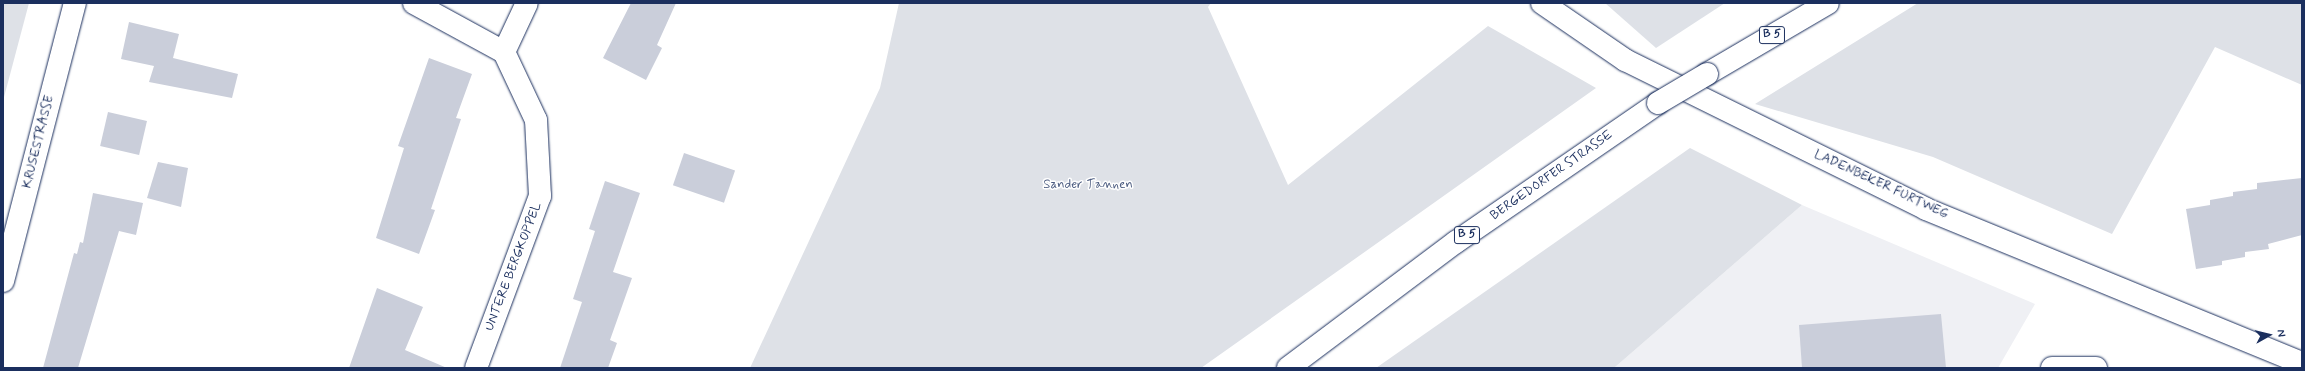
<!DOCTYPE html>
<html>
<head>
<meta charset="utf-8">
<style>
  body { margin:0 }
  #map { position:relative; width:2305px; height:371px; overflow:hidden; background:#fff; font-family:Mynerve,sans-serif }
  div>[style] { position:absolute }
  .built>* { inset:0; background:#eff0f4 }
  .green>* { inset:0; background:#dee1e7 }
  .building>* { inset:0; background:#caceda; transform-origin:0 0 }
  .roads { filter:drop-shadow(0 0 1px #1b2f5e) drop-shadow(0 0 1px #1b2f5e) }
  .minor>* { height:22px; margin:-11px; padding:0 11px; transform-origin:11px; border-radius:11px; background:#fff }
  .tertiary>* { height:22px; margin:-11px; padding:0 11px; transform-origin:11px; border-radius:11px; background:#fff }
  .primary>* { height:22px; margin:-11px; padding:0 11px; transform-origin:11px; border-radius:11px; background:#fff }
  .bridges { filter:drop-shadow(0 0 1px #1b2f5e) drop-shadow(0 0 1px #1b2f5e) }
  .primary-bridge>* { height:22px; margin:-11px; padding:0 11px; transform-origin:11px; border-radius:11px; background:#fff }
  span { translate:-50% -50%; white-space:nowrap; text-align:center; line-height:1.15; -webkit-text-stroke:3px #fff; paint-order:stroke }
  .shield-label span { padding:1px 3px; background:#fff; border:1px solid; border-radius:3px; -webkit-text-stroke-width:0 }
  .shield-label { font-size:12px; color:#1b2f5e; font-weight:700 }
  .street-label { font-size:13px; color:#1b2f5e }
  .park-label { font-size:13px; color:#4c5c80 }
  .frame { position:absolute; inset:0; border:4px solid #1b2f5e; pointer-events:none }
  .north { position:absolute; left:2249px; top:315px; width:40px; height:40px; -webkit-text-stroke:3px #fff; paint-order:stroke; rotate:82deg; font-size:11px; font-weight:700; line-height:16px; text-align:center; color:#1b2f5e }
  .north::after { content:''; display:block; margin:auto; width:14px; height:18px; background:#1b2f5e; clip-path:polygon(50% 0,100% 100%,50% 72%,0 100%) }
</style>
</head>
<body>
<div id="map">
  <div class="built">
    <i style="clip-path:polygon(1802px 205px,2035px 304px,1998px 368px,1614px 368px)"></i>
  </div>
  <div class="green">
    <i style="clip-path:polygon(3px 3px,29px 3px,3px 101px)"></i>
    <i style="clip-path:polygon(899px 3px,1211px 3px,1208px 7px,1288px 185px,1488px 26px,1596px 88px,1201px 368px,750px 368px,880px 88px)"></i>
    <i style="clip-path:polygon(1605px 3px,1725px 3px,1656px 48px)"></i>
    <i style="clip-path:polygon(1918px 3px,2302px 3px,2302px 85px,2215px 47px,2112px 234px,1933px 157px,1755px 104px)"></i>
    <i style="clip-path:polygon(1690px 148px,1802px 205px,1614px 368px,1376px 368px)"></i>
  </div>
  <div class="building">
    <i style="clip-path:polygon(631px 3px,676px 3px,657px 45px,662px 48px,646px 80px,603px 58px)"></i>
    <i style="clip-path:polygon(129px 22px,179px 34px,173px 58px,238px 74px,232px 98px,149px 82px,154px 66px,121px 59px)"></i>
    <i style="clip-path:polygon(429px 58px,472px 74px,456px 118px,461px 119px,431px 209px,435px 210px,419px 254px,376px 238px,404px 148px,398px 146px)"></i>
    <i style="left:108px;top:112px;width:40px;height:35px;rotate:13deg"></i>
    <i style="left:684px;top:153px;width:54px;height:34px;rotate:19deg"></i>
    <i style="clip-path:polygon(158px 162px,188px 168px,181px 207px,147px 198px)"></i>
    <i style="clip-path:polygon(2302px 178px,2302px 235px,2268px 244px,2269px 249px,2245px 252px,2245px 257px,2222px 261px,2222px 265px,2196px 269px,2186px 209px,2210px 205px,2210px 200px,2233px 196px,2233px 192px,2257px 189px,2257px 183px)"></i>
    <i style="clip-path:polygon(605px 181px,640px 193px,613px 272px,632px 278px,610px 340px,617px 343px,608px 368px,560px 368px,582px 302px,573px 299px,595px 231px,589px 229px)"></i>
    <i style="clip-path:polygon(93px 193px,143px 203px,136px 235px,119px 231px,78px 368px,43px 368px,74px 253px,77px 254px,80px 242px,83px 243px)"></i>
    <i style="clip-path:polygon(377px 288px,423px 307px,405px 350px,447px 368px,349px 368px)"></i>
    <i style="clip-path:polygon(1941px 314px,1946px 368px,1802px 368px,1799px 325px)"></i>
  </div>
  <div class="roads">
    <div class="minor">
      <i style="left:414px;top:3px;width:102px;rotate:28.6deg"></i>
      <i style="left:3px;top:281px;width:287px;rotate:-75.5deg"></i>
      <i style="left:476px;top:368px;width:184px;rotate:-69.6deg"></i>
      <i style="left:540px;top:196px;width:76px;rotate:-93deg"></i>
      <i style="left:536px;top:120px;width:75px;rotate:-115.2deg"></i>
      <i style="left:504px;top:52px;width:54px;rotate:-64.9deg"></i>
      <i style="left:2052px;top:368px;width:44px"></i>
    </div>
    <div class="tertiary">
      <i style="left:1542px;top:3px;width:101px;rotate:34.5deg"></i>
      <i style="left:1625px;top:60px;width:336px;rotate:26.3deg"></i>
      <i style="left:1926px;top:209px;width:406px;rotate:22.3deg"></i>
    </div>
    <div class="primary">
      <i style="left:1707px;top:74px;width:140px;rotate:-30.4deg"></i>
      <i style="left:1288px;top:368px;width:210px;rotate:-36.9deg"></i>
      <i style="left:1456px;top:242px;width:245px;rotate:-34.5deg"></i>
    </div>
  </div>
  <div class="bridges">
    <div class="primary-bridge">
      <i style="left:1658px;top:103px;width:57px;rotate:-30.6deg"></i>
    </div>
  </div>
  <div class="shield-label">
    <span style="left:1772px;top:35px">B 5</span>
    <span style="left:1467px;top:235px">B 5</span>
  </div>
  <div class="street-label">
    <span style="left:39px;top:142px;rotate:-76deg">KRUSESTRASSE</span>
    <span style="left:1552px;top:176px;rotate:-35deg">BERGEDORFER STRASSE</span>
    <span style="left:1881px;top:185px;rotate:25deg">LADENBEKER FURTWEG</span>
    <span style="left:514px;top:267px;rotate:-69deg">UNTERE BERGKOPPEL</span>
  </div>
  <div class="park-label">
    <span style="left:1088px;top:185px">Sander Tannen</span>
  </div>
  <div class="frame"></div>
  <div class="north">N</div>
</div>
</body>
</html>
